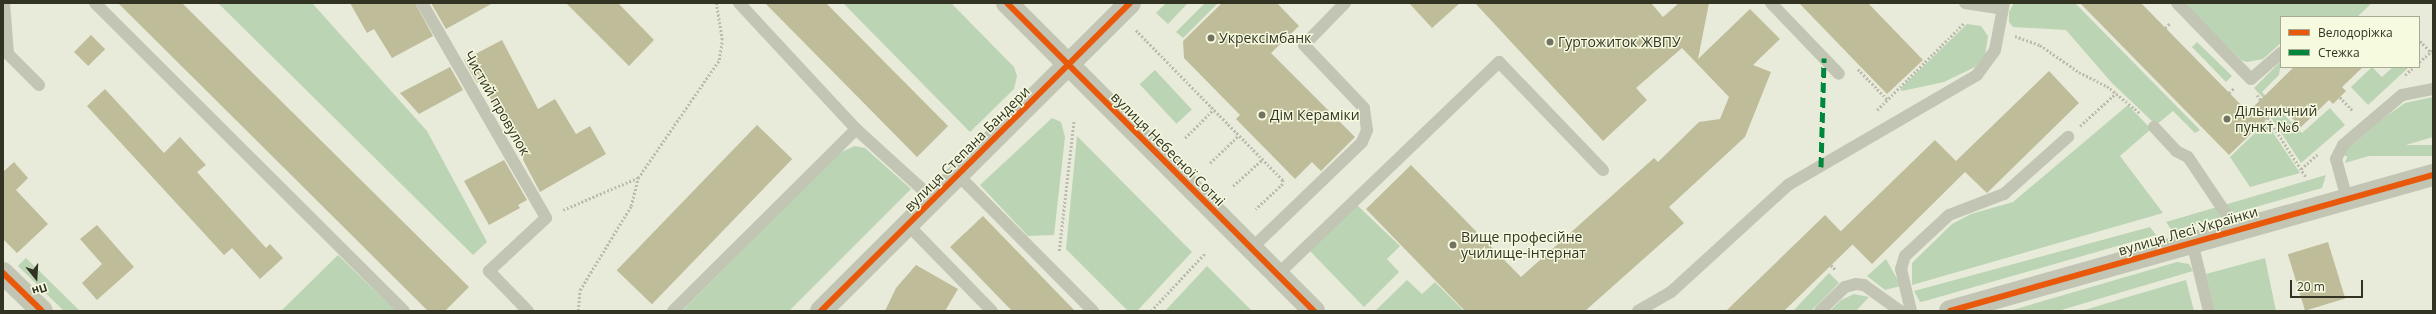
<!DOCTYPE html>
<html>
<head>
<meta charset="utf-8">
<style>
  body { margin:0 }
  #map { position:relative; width:2436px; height:314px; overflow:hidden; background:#e9ebda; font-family:"Open Sans",sans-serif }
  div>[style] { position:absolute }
  .green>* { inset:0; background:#bbd4b3; transform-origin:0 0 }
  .building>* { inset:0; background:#bfbc9a; transform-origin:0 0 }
  .path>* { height:2.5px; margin-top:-1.25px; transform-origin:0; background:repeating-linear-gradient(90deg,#bbbcad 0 2px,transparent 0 4px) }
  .service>* { height:12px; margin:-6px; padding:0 6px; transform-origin:6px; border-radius:6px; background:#c2c4b4 }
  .minor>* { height:22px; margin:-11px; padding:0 11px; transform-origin:11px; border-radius:11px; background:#c2c4b4 }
  .tertiary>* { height:22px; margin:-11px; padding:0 11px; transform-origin:11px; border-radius:11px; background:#c2c4b4 }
  .quiet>* { height:5px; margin-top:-2.5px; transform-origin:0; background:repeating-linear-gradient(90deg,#00873e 0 10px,transparent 0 15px) }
  .cycleway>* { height:6px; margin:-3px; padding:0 3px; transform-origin:3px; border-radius:3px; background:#e8590c }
  .dots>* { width:11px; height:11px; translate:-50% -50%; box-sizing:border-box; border:2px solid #f6fadf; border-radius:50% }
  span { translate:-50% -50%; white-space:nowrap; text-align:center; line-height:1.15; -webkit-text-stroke:3px #f6fadf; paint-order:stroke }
  .poi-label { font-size:14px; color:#333323 }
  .left { translate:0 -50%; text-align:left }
  .street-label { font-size:14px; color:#333323 }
  .frame { position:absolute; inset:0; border:4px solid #333323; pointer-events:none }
  .legend { position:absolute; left:2280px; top:16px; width:140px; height:52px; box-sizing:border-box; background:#f6fadf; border:1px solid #a8aa94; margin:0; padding:5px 7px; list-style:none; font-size:12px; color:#333323 }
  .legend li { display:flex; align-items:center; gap:8px; height:20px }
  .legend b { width:20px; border:1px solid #a8aa94 }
  .north { position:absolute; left:16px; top:258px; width:40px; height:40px; -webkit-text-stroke:3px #f6fadf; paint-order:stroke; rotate:162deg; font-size:11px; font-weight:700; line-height:16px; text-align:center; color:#333323 }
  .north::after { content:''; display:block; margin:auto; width:14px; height:18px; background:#333323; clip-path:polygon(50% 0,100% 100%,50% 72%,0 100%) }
  .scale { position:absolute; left:2290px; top:280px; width:73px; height:18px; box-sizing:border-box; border:2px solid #333323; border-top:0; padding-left:5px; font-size:12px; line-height:14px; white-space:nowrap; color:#333323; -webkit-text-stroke:3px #f6fadf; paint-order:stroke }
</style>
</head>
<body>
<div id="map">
  <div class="green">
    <i style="clip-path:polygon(218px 3px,312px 3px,427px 131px,487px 242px,473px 255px)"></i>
    <i style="clip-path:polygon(843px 3px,951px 3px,1014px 67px,1017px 76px,1014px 89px,970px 132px)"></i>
    <i style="clip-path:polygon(1166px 3px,1188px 3px,1168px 24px,1156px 13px)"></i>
    <i style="clip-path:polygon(1205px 3px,1218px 3px,1183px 38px,1176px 32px)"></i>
    <i style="clip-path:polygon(2014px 3px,2075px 3px,2200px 130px,2195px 133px,2173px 111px,2156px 125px,2111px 82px,2066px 30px,2013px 27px,2009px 22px,2009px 12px)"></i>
    <i style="clip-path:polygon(2184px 3px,2372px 3px,2357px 17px,2281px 17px,2281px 43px,2263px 59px,2247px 62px,2241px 60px)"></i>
    <i style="clip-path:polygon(1967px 24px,1981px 26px,1988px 36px,1985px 55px,1975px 67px,1944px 82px,1902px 91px,1900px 89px)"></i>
    <i style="clip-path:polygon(2197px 42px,2232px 76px,2226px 82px,2192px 47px)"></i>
    <i style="clip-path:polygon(2281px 61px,2279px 75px,2262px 92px,2302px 133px,2330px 108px,2345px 125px,2301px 163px,2262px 104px,2266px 101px,2254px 88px)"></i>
    <i style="clip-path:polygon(2372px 67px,2382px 77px,2393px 67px,2409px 67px,2368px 105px,2351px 87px)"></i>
    <i style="left:1155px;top:70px;width:54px;height:21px;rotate:47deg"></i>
    <i style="clip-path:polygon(2433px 97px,2433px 137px,2345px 163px,2351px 146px,2385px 117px,2405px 103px)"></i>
    <i style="clip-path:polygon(2128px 105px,2151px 129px,2120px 156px,2163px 213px,1912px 285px,1912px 263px,1952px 224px,1971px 214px,2013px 202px)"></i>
    <i style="clip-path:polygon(2258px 110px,2300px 173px,2250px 187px,2230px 157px,2263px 125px,2253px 115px)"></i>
    <i style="clip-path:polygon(1052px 118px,1061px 122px,1065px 137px,1054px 235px,1028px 236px,980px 185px)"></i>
    <i style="clip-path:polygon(1077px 136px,1192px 252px,1138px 310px,1128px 311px,1066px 249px)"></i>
    <i style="left:2433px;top:145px;width:11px;height:88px;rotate:90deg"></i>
    <i style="clip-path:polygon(855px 146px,865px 148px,911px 189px,789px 311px,682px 311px,839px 153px)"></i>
    <i style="clip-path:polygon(2326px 175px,2322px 188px,2172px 231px,2166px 222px)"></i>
    <i style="clip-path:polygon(1357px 205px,1400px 246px,1387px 259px,1399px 272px,1364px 307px,1309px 250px)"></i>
    <i style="clip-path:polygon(2150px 227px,2156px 235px,1925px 301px,1920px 302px,1914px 291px)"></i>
    <i style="clip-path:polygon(338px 255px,396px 311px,281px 311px)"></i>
    <i style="clip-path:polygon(26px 258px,80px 311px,64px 311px,18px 266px)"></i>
    <i style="clip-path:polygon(2265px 258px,2276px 311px,2215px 311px,2206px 274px)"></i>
    <i style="clip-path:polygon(1886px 259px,1901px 286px,1885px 290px,1867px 276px)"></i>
    <i style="clip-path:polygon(2177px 262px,2189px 264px,2193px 271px,2058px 311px,2009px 311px)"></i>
    <i style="clip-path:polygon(1207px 266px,1252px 311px,1165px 311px)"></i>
    <i style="clip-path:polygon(1829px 273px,1839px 283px,1811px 311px,1793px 311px)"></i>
    <i style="clip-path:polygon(1407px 280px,1422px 294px,1435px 282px,1464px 311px,1375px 311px)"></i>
    <i style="clip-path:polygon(2186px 280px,2194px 311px,2081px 311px,2121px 299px)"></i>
    <i style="clip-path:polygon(1854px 294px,1869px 297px,1856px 311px,1830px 311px,1841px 300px)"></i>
  </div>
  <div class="building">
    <i style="clip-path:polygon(118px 3px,182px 3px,469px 287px,445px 311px,428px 311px)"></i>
    <i style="clip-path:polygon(350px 3px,415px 3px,433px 36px,392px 58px,374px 29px,367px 33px)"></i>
    <i style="clip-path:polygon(431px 3px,493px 3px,446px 29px)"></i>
    <i style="clip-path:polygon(566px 3px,618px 3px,654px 40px,629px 66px)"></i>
    <i style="clip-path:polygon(765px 3px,826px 3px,948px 126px,917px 157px)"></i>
    <i style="clip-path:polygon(1222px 3px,1277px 3px,1299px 26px,1271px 53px,1355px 137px,1321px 171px,1312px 162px,1295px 179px,1236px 119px,1240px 115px,1184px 58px,1183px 41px)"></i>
    <i style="clip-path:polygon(1409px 3px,1460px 3px,1432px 28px)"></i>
    <i style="clip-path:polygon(1475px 3px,1651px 3px,1663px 17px,1679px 3px,1709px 3px,1698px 59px,1750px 9px,1780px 39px,1753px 65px,1771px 72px,1745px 137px,1669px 207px,1684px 223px,1585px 311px,1465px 311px,1366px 209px,1411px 165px,1521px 277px,1654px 158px,1658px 162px,1699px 122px,1720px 119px,1729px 97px,1682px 48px,1636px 88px,1647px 100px,1603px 141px)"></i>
    <i style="clip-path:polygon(1799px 3px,1868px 3px,1923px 60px,1887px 94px)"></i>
    <i style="clip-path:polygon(2080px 3px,2141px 3px,2248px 112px,2294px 67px,2363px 67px,2342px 87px,2346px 91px,2333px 104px,2329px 100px,2301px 127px,2280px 106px,2229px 155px)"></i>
    <i style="left:91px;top:35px;width:20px;height:24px;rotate:45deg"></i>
    <i style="clip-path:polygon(502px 40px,538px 109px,555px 99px,576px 134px,590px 126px,606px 154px,540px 192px,481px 80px,477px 83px,464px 60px)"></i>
    <i style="clip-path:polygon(450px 67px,463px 90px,419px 114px,400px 93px)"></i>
    <i style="clip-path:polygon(2049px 71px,2079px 103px,1987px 193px,1965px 172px,1872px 264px,1840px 232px,1935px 140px,1956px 161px)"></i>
    <i style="clip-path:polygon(105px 89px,164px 153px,180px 137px,206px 165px,197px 172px,266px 248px,270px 244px,283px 258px,260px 279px,232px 248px,224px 255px,87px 106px)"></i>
    <i style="left:757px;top:125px;width:49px;height:202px;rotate:44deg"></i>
    <i style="clip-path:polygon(504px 160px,527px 200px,518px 205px,520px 208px,489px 225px,464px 181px)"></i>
    <i style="clip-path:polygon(14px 162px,28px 178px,16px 190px,48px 224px,17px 253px,3px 239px,3px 172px)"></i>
    <i style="clip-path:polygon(1825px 215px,1853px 244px,1784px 311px,1726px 311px)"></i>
    <i style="clip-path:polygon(983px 216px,1075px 311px,1012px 311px,950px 247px)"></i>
    <i style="clip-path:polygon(97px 225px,134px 267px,97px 300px,82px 283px,102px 264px,80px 239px)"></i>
    <i style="left:2328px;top:242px;width:59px;height:42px;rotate:73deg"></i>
    <i style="clip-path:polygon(916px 265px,958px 289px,945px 311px,885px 311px,896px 288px)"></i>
  </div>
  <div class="path">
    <i style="left:2165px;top:28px;width:7px;rotate:-45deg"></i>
    <i style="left:1136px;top:30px;width:210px;rotate:45.6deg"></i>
    <i style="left:1283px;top:180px;width:4px;rotate:90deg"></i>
    <i style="left:1283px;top:184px;width:37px;rotate:137deg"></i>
    <i style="left:2015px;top:36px;width:27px;rotate:20deg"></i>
    <i style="left:2040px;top:45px;width:47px;rotate:34.7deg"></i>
    <i style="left:2079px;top:72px;width:31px;rotate:27deg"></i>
    <i style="left:2107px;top:86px;width:44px;rotate:39.5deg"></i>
    <i style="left:2420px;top:41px;width:16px;rotate:45deg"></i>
    <i style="left:2431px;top:52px;width:3px;rotate:-45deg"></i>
    <i style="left:2419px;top:62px;width:16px;rotate:-40deg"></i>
    <i style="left:1858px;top:69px;width:42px;rotate:46deg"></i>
    <i style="left:2405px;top:75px;width:12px;rotate:-42deg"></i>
    <i style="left:2229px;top:93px;width:7px;rotate:-45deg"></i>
    <i style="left:2257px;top:95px;width:8px;rotate:50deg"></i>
    <i style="left:2262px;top:101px;width:4px;rotate:135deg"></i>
    <i style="left:2259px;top:104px;width:87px;rotate:57.2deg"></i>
    <i style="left:2340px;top:97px;width:19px;rotate:47deg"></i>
    <i style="left:1877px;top:110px;width:124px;rotate:-45deg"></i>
    <i style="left:2080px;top:126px;width:49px;rotate:-42.5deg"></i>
    <i style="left:1185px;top:138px;width:41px;rotate:-45deg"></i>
    <i style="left:1210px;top:163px;width:40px;rotate:-44deg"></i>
    <i style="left:2301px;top:169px;width:24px;rotate:-42deg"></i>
    <i style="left:1233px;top:186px;width:40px;rotate:-42deg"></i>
    <i style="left:563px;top:210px;width:81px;rotate:-23.4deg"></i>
    <i style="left:1059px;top:251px;width:132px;rotate:-83.5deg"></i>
    <i style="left:1831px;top:265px;width:7px;rotate:45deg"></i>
    <i style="left:578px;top:311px;width:21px;rotate:-85deg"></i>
    <i style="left:580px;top:290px;width:98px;rotate:-58.7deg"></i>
    <i style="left:631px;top:206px;width:29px;rotate:-76deg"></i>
    <i style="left:638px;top:178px;width:143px;rotate:-55.5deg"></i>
    <i style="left:719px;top:60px;width:20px;rotate:-81deg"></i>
    <i style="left:722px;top:40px;width:37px;rotate:-99deg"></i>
    <i style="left:1151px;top:311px;width:79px;rotate:-47deg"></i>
  </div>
  <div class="service">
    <i style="left:4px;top:3px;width:51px;rotate:85.5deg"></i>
    <i style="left:8px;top:54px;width:44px;rotate:45deg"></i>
    <i style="left:95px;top:3px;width:436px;rotate:44.9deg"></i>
    <i style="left:422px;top:3px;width:248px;rotate:60deg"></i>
    <i style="left:546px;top:218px;width:78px;rotate:137.1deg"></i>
    <i style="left:489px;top:271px;width:56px;rotate:45.7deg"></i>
    <i style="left:739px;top:3px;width:172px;rotate:47.1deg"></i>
    <i style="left:856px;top:129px;width:104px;rotate:42.3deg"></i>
    <i style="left:1771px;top:3px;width:98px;rotate:46.2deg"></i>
    <i style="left:1965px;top:3px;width:36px;rotate:9deg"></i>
    <i style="left:2177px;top:3px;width:106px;rotate:45.8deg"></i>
    <i style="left:2251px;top:79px;width:40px;rotate:-41deg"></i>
    <i style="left:2154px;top:127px;width:33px;rotate:47deg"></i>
    <i style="left:2176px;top:151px;width:13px;rotate:27deg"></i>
    <i style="left:2188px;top:157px;width:88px;rotate:56.1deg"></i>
    <i style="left:958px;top:175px;width:192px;rotate:45.2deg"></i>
    <i style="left:2347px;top:199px;width:41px;rotate:-105.4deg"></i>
    <i style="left:2336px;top:159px;width:16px;rotate:-63deg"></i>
    <i style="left:2343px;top:145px;width:77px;rotate:-40.3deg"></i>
    <i style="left:2402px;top:95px;width:32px;rotate:-11deg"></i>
    <i style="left:908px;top:225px;width:120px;rotate:45.7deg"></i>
    <i style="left:2192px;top:242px;width:71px;rotate:76.2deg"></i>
    <i style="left:1251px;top:249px;width:154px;rotate:-43.9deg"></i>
    <i style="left:1362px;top:142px;width:13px;rotate:-67deg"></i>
    <i style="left:1367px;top:130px;width:22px;rotate:-98deg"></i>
    <i style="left:1364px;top:108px;width:87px;rotate:-133.6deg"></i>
    <i style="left:1304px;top:45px;width:59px;rotate:-45.7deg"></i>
    <i style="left:1277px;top:275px;width:308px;rotate:-43.8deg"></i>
    <i style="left:1499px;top:62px;width:150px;rotate:46.1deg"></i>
    <i style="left:673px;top:311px;width:258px;rotate:-44.8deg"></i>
    <i style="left:1638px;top:311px;width:38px;rotate:-30deg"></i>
    <i style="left:1671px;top:292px;width:159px;rotate:-42.4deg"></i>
    <i style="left:1788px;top:185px;width:219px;rotate:-30.2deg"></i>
    <i style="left:1977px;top:75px;width:31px;rotate:-54deg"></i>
    <i style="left:1995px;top:50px;width:48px;rotate:-79.2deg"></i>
    <i style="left:1820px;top:311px;width:35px;rotate:-44deg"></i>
    <i style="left:1845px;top:287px;width:11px;rotate:-15deg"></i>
    <i style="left:1856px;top:284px;width:8px;rotate:7deg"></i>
    <i style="left:1864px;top:285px;width:44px;rotate:35.8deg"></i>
    <i style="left:1911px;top:311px;width:43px;rotate:-103.4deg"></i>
    <i style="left:1901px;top:269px;width:14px;rotate:-73deg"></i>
    <i style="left:1905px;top:256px;width:60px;rotate:-43deg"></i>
    <i style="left:1949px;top:215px;width:59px;rotate:-20.9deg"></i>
    <i style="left:2004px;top:194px;width:86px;rotate:-41.7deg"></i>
  </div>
  <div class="minor">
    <i style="left:821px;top:311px;width:436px;rotate:-44.9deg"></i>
    <i style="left:1950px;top:311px;width:502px;rotate:-15.73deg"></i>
  </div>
  <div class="tertiary">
    <i style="left:1007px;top:3px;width:435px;rotate:45.1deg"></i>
    <i style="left:3px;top:273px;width:54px;rotate:44.3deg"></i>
  </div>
  <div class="quiet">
    <i style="left:1821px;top:167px;width:109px;rotate:-88.4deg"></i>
  </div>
  <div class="cycleway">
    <i style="left:1007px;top:3px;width:435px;rotate:45.1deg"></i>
    <i style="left:3px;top:273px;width:54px;rotate:44.3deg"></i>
    <i style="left:821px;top:311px;width:436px;rotate:-44.9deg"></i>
    <i style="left:1950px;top:311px;width:502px;rotate:-15.73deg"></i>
  </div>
  <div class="dots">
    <i style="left:1211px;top:38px;background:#737363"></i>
    <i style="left:1550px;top:42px;background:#737363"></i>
    <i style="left:1262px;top:115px;background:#737363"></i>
    <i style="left:2227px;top:119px;background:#737363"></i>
    <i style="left:1453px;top:245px;background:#737363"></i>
  </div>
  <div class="poi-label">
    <span class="left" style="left:1219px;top:38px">Укрексімбанк</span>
    <span class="left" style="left:1558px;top:42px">Гуртожиток ЖВПУ</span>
    <span class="left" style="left:2235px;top:119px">Дільничний<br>пункт №6</span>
    <span class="left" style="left:1270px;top:115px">Дім Кераміки</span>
    <span class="left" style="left:1461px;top:245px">Вище професійне<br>училище-інтернат</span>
  </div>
  <div class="street-label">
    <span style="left:497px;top:103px;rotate:60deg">Чистий провулок</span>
    <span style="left:967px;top:149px;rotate:-45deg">вулиця Степана Бандери</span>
    <span style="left:1168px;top:149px;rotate:45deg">вулиця Небесної Сотні</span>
    <span style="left:2188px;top:231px;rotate:-16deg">вулиця Лесі Українки</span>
  </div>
  <div class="frame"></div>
  <ul class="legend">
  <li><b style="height:5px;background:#e8590c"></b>Велодоріжка</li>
  <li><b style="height:5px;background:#00873e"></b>Стежка</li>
  </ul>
  <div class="north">Пн</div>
  <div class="scale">20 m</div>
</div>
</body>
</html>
